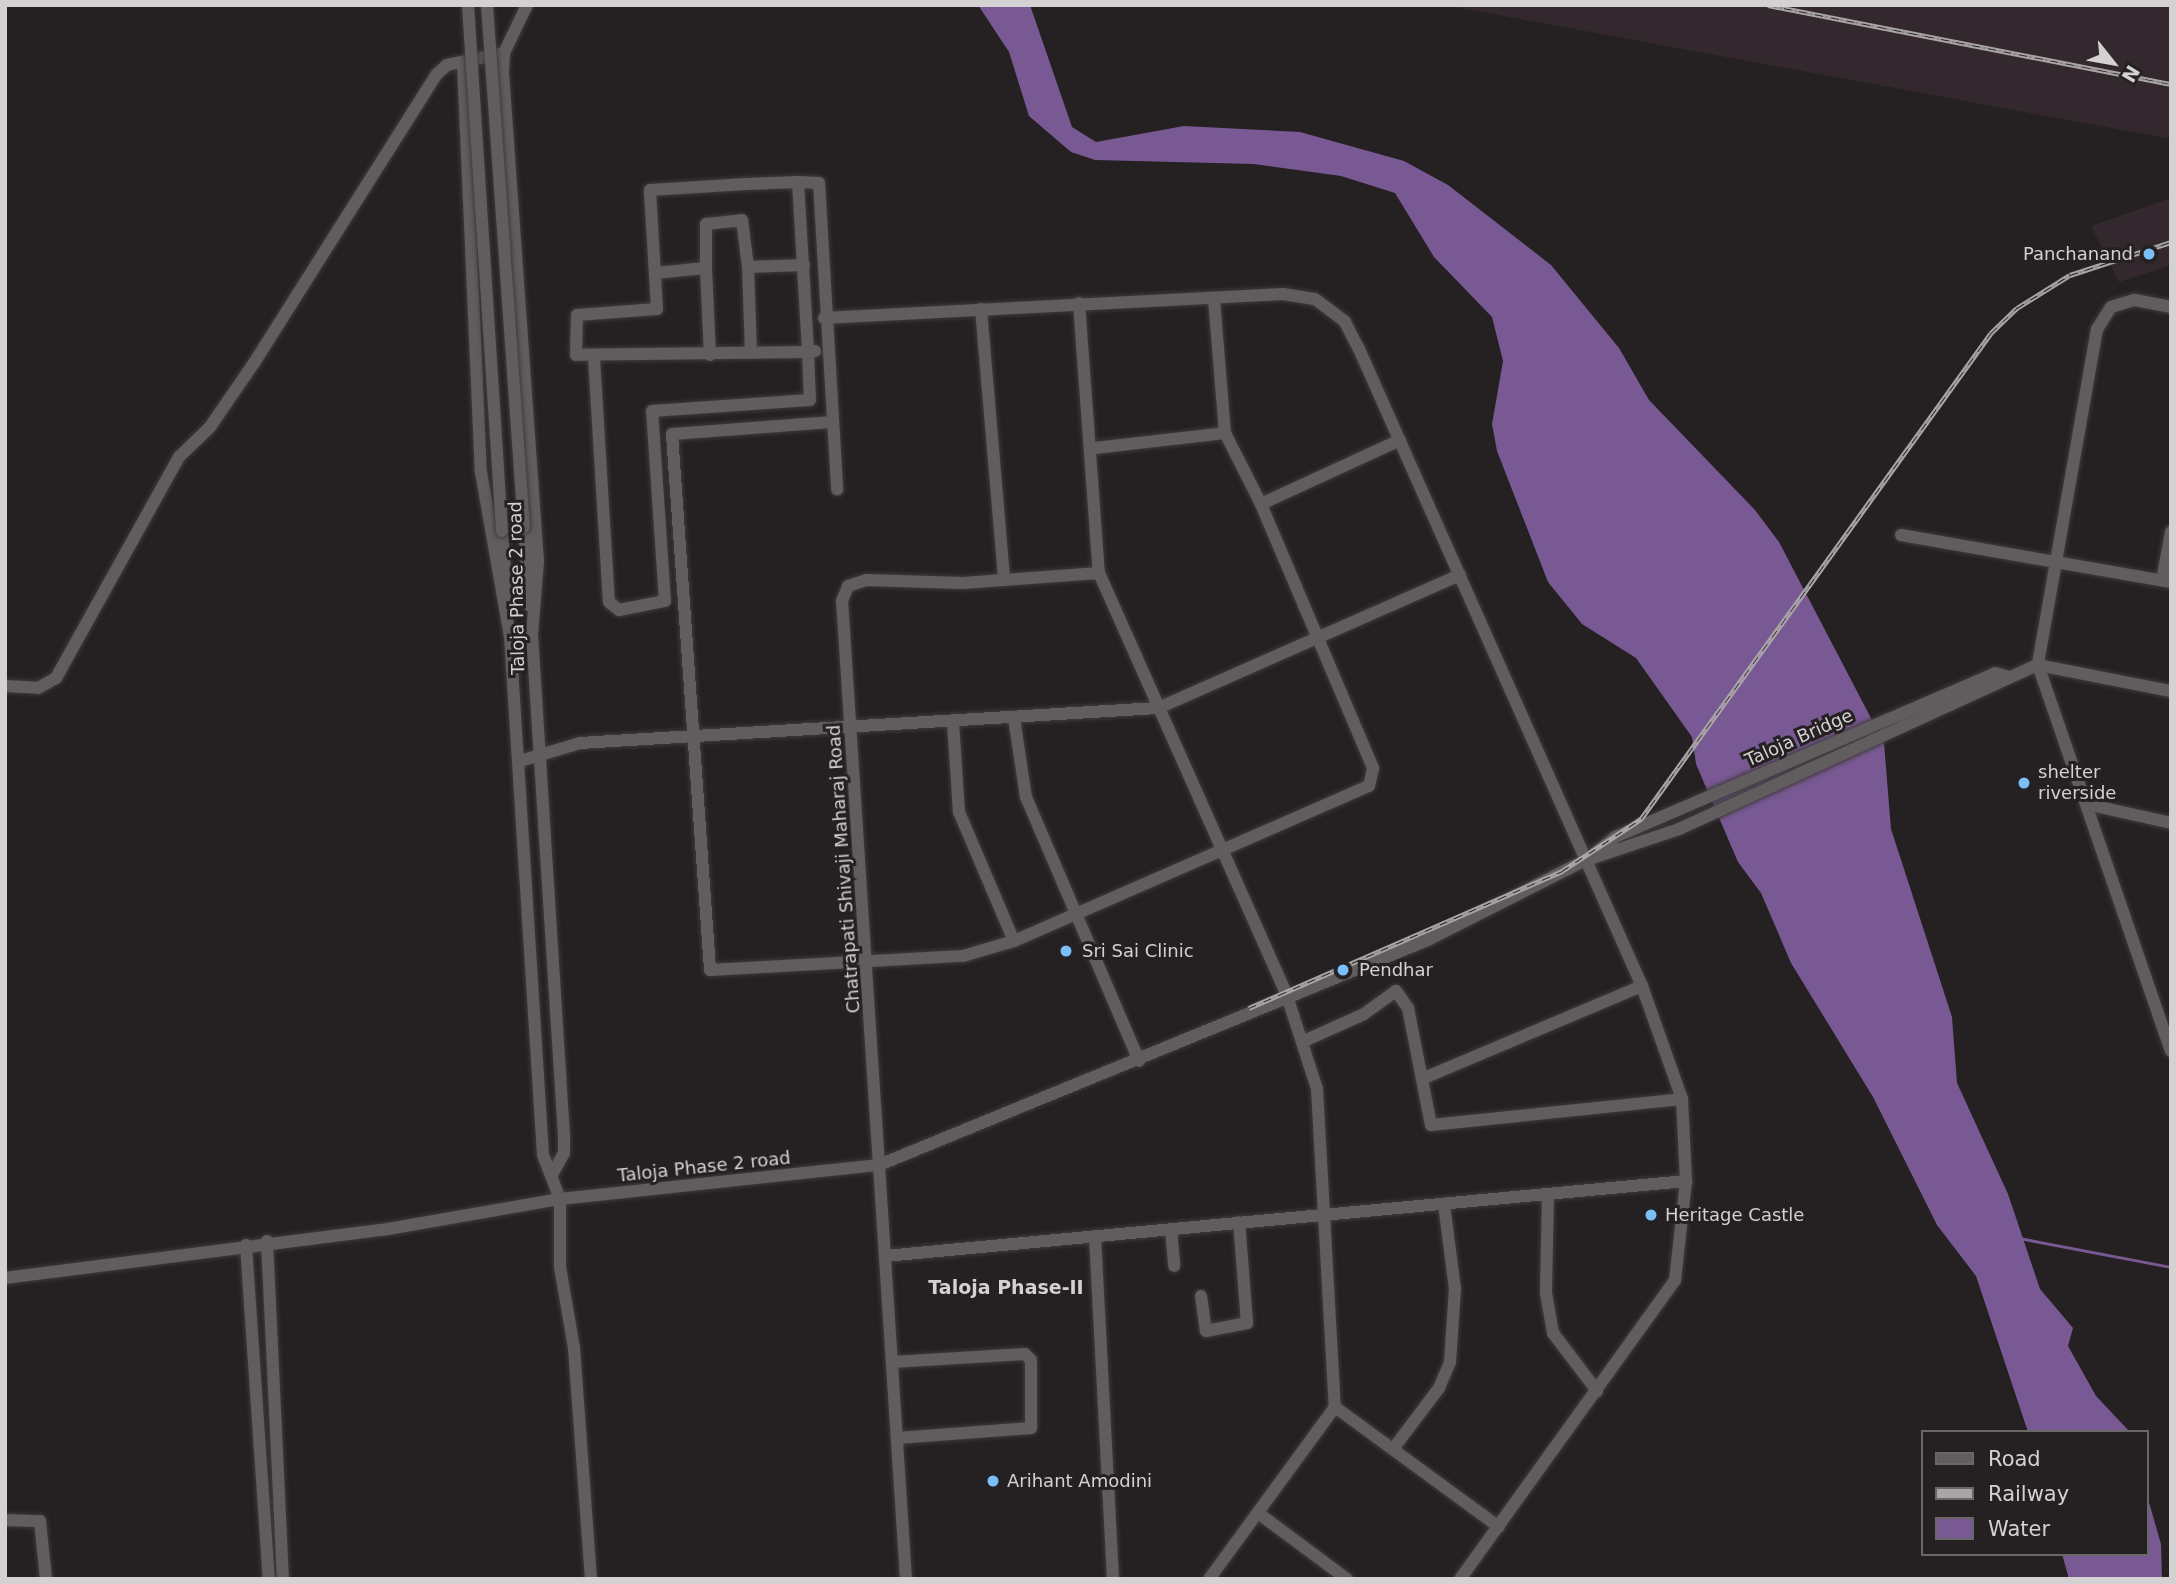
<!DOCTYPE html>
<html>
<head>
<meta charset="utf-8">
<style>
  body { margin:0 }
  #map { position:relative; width:2176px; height:1584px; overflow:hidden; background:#252022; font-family:"DejaVu Sans",sans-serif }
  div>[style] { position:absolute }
  .built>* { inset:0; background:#33282d }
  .water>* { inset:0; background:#795993 }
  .stream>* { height:2.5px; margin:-1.25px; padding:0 1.25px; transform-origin:1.25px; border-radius:1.25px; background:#795993 }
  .roads { filter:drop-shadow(0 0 2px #3e3a3c) drop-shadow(0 0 2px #3e3a3c) }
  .minor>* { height:12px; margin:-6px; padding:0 6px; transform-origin:6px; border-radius:6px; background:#615c5e }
  .rail>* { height:5px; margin-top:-2.5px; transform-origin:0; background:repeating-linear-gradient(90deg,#252022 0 8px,#a9a5a6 0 16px); box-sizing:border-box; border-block:2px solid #a9a5a6 }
  .bridges { filter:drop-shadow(0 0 2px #3e3a3c) drop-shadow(0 0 2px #3e3a3c) }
  .minor-bridge>* { height:12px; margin:-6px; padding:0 6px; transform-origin:6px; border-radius:6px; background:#615c5e }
  .dots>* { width:19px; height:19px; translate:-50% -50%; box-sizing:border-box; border:4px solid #252022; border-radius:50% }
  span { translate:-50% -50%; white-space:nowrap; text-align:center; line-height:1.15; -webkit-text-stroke:6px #252022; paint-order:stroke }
  .poi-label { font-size:18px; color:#d4d1d2 }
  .right { translate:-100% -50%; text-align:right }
  .left { translate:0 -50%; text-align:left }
  .street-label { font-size:18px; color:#d4d1d2 }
  .neighbourhood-label { font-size:19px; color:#d4d1d2; font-weight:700 }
  .frame { position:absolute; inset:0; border:7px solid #d4d1d2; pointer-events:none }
  .legend { position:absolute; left:1921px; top:1430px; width:228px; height:126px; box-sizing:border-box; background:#252022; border:2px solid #6b6768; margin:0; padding:9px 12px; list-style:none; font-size:21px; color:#d4d1d2 }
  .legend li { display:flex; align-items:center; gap:14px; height:35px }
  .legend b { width:35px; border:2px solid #6b6768 }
  .north { position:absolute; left:2078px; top:28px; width:70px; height:70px; -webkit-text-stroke:5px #252022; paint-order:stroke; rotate:121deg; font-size:19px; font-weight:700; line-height:28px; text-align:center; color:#d4d1d2 }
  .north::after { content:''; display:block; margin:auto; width:24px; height:32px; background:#d4d1d2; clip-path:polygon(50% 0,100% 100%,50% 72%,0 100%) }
</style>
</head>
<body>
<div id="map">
  <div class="built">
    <i style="clip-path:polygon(1444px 5px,2171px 5px,2171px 139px)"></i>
    <i style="clip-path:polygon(2171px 198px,2171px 265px,2119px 282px,2091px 226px)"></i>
  </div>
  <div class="water">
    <i style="clip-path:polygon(978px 5px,1030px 5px,1072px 127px,1096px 142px,1184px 126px,1300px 132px,1404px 161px,1448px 185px,1551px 265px,1619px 348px,1649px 400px,1755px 510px,1779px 542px,1884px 743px,1891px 829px,1952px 1017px,1957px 1083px,2008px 1194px,2040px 1289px,2073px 1328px,2068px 1346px,2096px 1396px,2130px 1432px,2028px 1432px,1976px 1276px,1937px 1225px,1873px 1097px,1791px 963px,1761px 893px,1738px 862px,1696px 764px,1692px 737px,1636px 658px,1582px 624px,1548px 582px,1497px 451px,1492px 424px,1503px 361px,1492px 317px,1434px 257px,1395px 193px,1341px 176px,1254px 164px,1095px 160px,1071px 152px,1029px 116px,1009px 52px)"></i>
    <i style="clip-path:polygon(2146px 1492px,2161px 1544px,2162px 1579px,2069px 1579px,2062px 1554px,2146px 1554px)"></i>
  </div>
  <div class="stream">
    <i style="left:2019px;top:1238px;width:155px;rotate:10.8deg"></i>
  </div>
  <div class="roads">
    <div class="minor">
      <i style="left:527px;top:5px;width:53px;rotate:115.6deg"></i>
      <i style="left:504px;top:53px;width:20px;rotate:93deg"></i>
      <i style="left:503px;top:73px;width:490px;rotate:85.9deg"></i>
      <i style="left:538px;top:562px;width:72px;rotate:94.8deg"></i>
      <i style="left:532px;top:634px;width:502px;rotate:86.35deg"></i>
      <i style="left:564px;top:1135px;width:18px;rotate:90deg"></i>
      <i style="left:564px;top:1153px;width:23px;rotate:119deg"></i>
      <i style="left:463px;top:63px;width:409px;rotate:87.5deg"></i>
      <i style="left:481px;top:472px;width:167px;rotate:80deg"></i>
      <i style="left:510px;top:636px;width:520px;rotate:86.36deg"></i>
      <i style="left:543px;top:1155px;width:47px;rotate:68.9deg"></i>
      <i style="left:560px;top:1199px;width:321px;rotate:-6.1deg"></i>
      <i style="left:879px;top:1165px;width:593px;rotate:-22.29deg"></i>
      <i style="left:1428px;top:940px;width:177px;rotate:-26.9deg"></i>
      <i style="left:1586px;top:860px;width:37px;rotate:-38deg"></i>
      <i style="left:1615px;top:837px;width:414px;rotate:-23.3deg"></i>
      <i style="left:1995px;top:673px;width:11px;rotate:15deg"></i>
      <i style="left:798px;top:182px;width:170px;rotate:86.6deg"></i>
      <i style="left:808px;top:352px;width:232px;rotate:179.3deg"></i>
      <i style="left:576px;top:355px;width:40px;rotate:-88.6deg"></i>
      <i style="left:577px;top:315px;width:80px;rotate:-4.3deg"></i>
      <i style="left:657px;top:309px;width:119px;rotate:-93.4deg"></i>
      <i style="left:650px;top:190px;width:96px;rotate:-3.6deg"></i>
      <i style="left:746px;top:184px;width:52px;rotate:-2.2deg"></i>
      <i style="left:798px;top:182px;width:21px;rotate:3deg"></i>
      <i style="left:819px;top:183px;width:307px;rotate:86.6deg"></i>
      <i style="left:706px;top:268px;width:87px;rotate:87.4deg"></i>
      <i style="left:655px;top:273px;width:51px;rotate:-5.6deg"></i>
      <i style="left:706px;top:268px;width:44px;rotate:-90deg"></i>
      <i style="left:706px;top:224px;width:36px;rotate:-6deg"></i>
      <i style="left:742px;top:220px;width:47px;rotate:82.7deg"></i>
      <i style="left:1079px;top:303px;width:271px;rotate:85.8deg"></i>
      <i style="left:1099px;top:573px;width:463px;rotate:66deg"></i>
      <i style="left:1287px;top:996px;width:98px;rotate:72.1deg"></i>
      <i style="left:1317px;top:1089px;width:319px;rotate:86.8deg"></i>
      <i style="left:1335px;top:1407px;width:213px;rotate:126.2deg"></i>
      <i style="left:2171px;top:307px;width:38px;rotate:-169deg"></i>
      <i style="left:2134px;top:300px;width:24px;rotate:163deg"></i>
      <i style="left:2111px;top:307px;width:26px;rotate:122deg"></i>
      <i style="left:2097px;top:329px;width:341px;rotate:100deg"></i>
      <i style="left:2038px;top:665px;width:408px;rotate:71deg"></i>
      <i style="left:981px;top:309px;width:272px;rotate:85.1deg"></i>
      <i style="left:824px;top:318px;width:460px;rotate:-3deg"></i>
      <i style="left:1283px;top:294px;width:32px;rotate:9deg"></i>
      <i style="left:1315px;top:299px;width:38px;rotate:37deg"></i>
      <i style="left:1345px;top:322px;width:30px;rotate:63deg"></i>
      <i style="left:1359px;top:349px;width:697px;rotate:66.05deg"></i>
      <i style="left:1642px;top:986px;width:120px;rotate:70.5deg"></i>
      <i style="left:1682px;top:1099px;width:82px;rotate:87.2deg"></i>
      <i style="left:1686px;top:1181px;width:100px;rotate:96.3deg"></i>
      <i style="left:1675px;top:1280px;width:368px;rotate:125.7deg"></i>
      <i style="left:751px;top:353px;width:86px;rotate:-92deg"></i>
      <i style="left:748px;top:267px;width:56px;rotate:-2deg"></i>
      <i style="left:594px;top:358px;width:244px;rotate:86.5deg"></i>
      <i style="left:609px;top:602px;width:13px;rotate:39deg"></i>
      <i style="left:619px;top:610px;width:47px;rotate:-11.1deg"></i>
      <i style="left:665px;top:601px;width:190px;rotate:-93.9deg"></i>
      <i style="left:652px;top:411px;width:158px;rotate:-4deg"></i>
      <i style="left:810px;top:400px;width:48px;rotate:-92.4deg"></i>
      <i style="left:808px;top:352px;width:7px;rotate:-8deg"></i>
      <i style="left:832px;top:422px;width:160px;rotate:175.7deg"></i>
      <i style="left:672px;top:434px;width:537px;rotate:85.94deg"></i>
      <i style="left:710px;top:970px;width:253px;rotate:-3.2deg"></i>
      <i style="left:963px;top:956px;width:53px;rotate:-16.4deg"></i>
      <i style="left:1014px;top:941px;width:387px;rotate:-23.6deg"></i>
      <i style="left:1369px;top:786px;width:18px;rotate:-77deg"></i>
      <i style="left:1373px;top:768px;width:287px;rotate:-113deg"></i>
      <i style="left:1261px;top:504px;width:80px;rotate:-116.9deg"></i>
      <i style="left:1225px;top:433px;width:135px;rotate:-94.7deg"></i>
      <i style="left:1094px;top:448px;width:132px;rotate:-6.5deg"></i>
      <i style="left:1261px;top:504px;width:153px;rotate:-24.7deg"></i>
      <i style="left:524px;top:527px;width:79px;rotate:85.7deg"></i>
      <i style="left:502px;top:531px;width:66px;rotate:85.7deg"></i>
      <i style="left:1901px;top:535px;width:274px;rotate:9.9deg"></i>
      <i style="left:2162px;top:580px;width:49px;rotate:-79.4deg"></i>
      <i style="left:5px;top:686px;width:33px;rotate:3deg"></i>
      <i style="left:38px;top:688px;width:21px;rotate:-29deg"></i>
      <i style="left:56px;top:678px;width:253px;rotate:-60.9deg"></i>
      <i style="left:179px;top:457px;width:43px;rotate:-44.1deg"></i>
      <i style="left:210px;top:427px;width:78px;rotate:-55.5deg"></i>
      <i style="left:254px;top:363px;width:342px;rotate:-57.7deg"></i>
      <i style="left:437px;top:74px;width:13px;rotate:-42deg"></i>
      <i style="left:447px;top:65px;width:53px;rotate:-11.9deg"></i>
      <i style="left:1014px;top:718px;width:80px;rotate:81.4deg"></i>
      <i style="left:1026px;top:797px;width:287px;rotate:66.8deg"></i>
      <i style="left:953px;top:722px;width:90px;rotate:86.2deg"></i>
      <i style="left:959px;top:812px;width:140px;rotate:66.9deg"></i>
      <i style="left:520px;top:761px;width:63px;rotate:-16.7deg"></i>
      <i style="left:580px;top:743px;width:579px;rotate:-3.47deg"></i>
      <i style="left:1158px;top:708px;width:330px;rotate:-23.8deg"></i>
      <i style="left:2086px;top:804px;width:87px;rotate:12.6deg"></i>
      <i style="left:1590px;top:859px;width:94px;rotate:-18.6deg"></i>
      <i style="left:1679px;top:829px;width:395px;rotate:-24.6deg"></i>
      <i style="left:2038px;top:665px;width:136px;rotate:11.1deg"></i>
      <i style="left:1304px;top:1041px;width:66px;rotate:-24.2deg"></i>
      <i style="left:1364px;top:1014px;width:39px;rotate:-36deg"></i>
      <i style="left:1396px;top:991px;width:21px;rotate:55deg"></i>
      <i style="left:1408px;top:1008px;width:119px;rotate:78.9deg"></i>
      <i style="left:1431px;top:1125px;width:252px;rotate:-5.9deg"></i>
      <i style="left:1424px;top:1078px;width:237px;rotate:-22.9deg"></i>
      <i style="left:1548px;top:1195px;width:98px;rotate:91.2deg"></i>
      <i style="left:1546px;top:1293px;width:41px;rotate:80.1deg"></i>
      <i style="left:1553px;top:1333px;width:73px;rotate:52.8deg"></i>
      <i style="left:1171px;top:1229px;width:37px;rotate:85deg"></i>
      <i style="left:1095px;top:1236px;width:343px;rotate:87deg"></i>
      <i style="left:267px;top:1241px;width:338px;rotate:87.3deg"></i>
      <i style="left:246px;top:1245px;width:335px;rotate:86.1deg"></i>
      <i style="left:885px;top:1256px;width:805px;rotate:-5.35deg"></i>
      <i style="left:5px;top:1278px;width:380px;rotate:-7.3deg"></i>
      <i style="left:382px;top:1230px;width:181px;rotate:-9.9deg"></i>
      <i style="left:560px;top:1199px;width:68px;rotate:90deg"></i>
      <i style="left:560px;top:1267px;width:82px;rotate:80.2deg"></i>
      <i style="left:574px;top:1348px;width:232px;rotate:85.8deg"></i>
      <i style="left:1201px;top:1296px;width:35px;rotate:82deg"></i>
      <i style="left:1206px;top:1331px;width:42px;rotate:-11deg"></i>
      <i style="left:1247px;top:1323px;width:101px;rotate:-94.5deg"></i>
      <i style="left:892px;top:1362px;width:133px;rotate:-3.4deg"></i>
      <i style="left:1025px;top:1354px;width:8px;rotate:45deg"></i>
      <i style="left:1031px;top:1360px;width:68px;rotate:90deg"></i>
      <i style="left:1031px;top:1428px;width:134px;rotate:175.7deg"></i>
      <i style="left:1335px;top:1407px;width:203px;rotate:36.2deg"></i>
      <i style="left:1393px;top:1449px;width:76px;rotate:-53deg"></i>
      <i style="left:1439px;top:1388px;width:28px;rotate:-67deg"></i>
      <i style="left:1450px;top:1362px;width:73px;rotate:-86.1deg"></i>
      <i style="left:1455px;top:1289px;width:86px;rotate:-97.4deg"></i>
      <i style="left:1258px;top:1513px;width:111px;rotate:36.6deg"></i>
      <i style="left:5px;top:1520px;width:35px;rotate:2deg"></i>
      <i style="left:40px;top:1521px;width:58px;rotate:84.1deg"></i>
      <i style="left:906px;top:1579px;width:980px;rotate:-93.74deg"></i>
      <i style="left:842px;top:601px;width:16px;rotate:-68deg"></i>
      <i style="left:848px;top:586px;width:19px;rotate:-18deg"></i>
      <i style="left:866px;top:580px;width:97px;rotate:1.8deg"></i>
      <i style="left:963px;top:583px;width:136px;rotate:-4.2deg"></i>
    </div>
  </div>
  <div class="rail">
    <i style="left:1768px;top:5px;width:411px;rotate:11.1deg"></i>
    <i style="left:1249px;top:1008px;width:342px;rotate:-23.6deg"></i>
    <i style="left:1562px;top:871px;width:95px;rotate:-33.4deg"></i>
    <i style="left:1641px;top:819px;width:599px;rotate:-54.24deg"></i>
    <i style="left:1991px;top:333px;width:36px;rotate:-44deg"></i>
    <i style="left:2017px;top:308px;width:62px;rotate:-31.9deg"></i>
    <i style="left:2070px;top:275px;width:106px;rotate:-18.1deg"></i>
  </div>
  <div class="bridges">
    <div class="minor-bridge">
      <i style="left:468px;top:5px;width:527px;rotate:86.3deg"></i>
      <i style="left:487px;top:5px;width:523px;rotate:85.95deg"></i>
    </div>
  </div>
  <div class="dots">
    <i style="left:2149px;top:254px;background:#7abff8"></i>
    <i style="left:2024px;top:783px;background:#7abff8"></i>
    <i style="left:1066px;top:951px;background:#7abff8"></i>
    <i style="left:1343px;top:970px;background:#7abff8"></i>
    <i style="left:1651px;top:1215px;background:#7abff8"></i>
    <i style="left:993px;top:1481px;background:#7abff8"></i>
  </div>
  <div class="poi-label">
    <span class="right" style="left:2133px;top:254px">Panchanand</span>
    <span class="left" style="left:2038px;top:783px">shelter<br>riverside</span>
    <span class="left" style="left:1082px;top:951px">Sri Sai Clinic</span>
    <span class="left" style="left:1359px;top:970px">Pendhar</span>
    <span class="left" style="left:1665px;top:1215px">Heritage Castle</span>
    <span class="left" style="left:1007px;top:1481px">Arihant Amodini</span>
  </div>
  <div class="street-label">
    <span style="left:517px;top:588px;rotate:-91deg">Taloja Phase 2 road</span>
    <span style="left:1799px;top:738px;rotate:-24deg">Taloja Bridge</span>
    <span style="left:844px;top:869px;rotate:-94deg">Chatrapati Shivaji Maharaj Road</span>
    <span style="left:704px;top:1167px;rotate:-6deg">Taloja Phase 2 road</span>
  </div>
  <div class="neighbourhood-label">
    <span style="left:1006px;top:1288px">Taloja Phase-II</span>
  </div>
  <div class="frame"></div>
  <ul class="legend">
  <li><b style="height:9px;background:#615c5e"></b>Road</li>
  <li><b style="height:9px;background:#a9a5a6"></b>Railway</li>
  <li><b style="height:19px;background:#795993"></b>Water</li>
  </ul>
  <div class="north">N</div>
</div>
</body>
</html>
